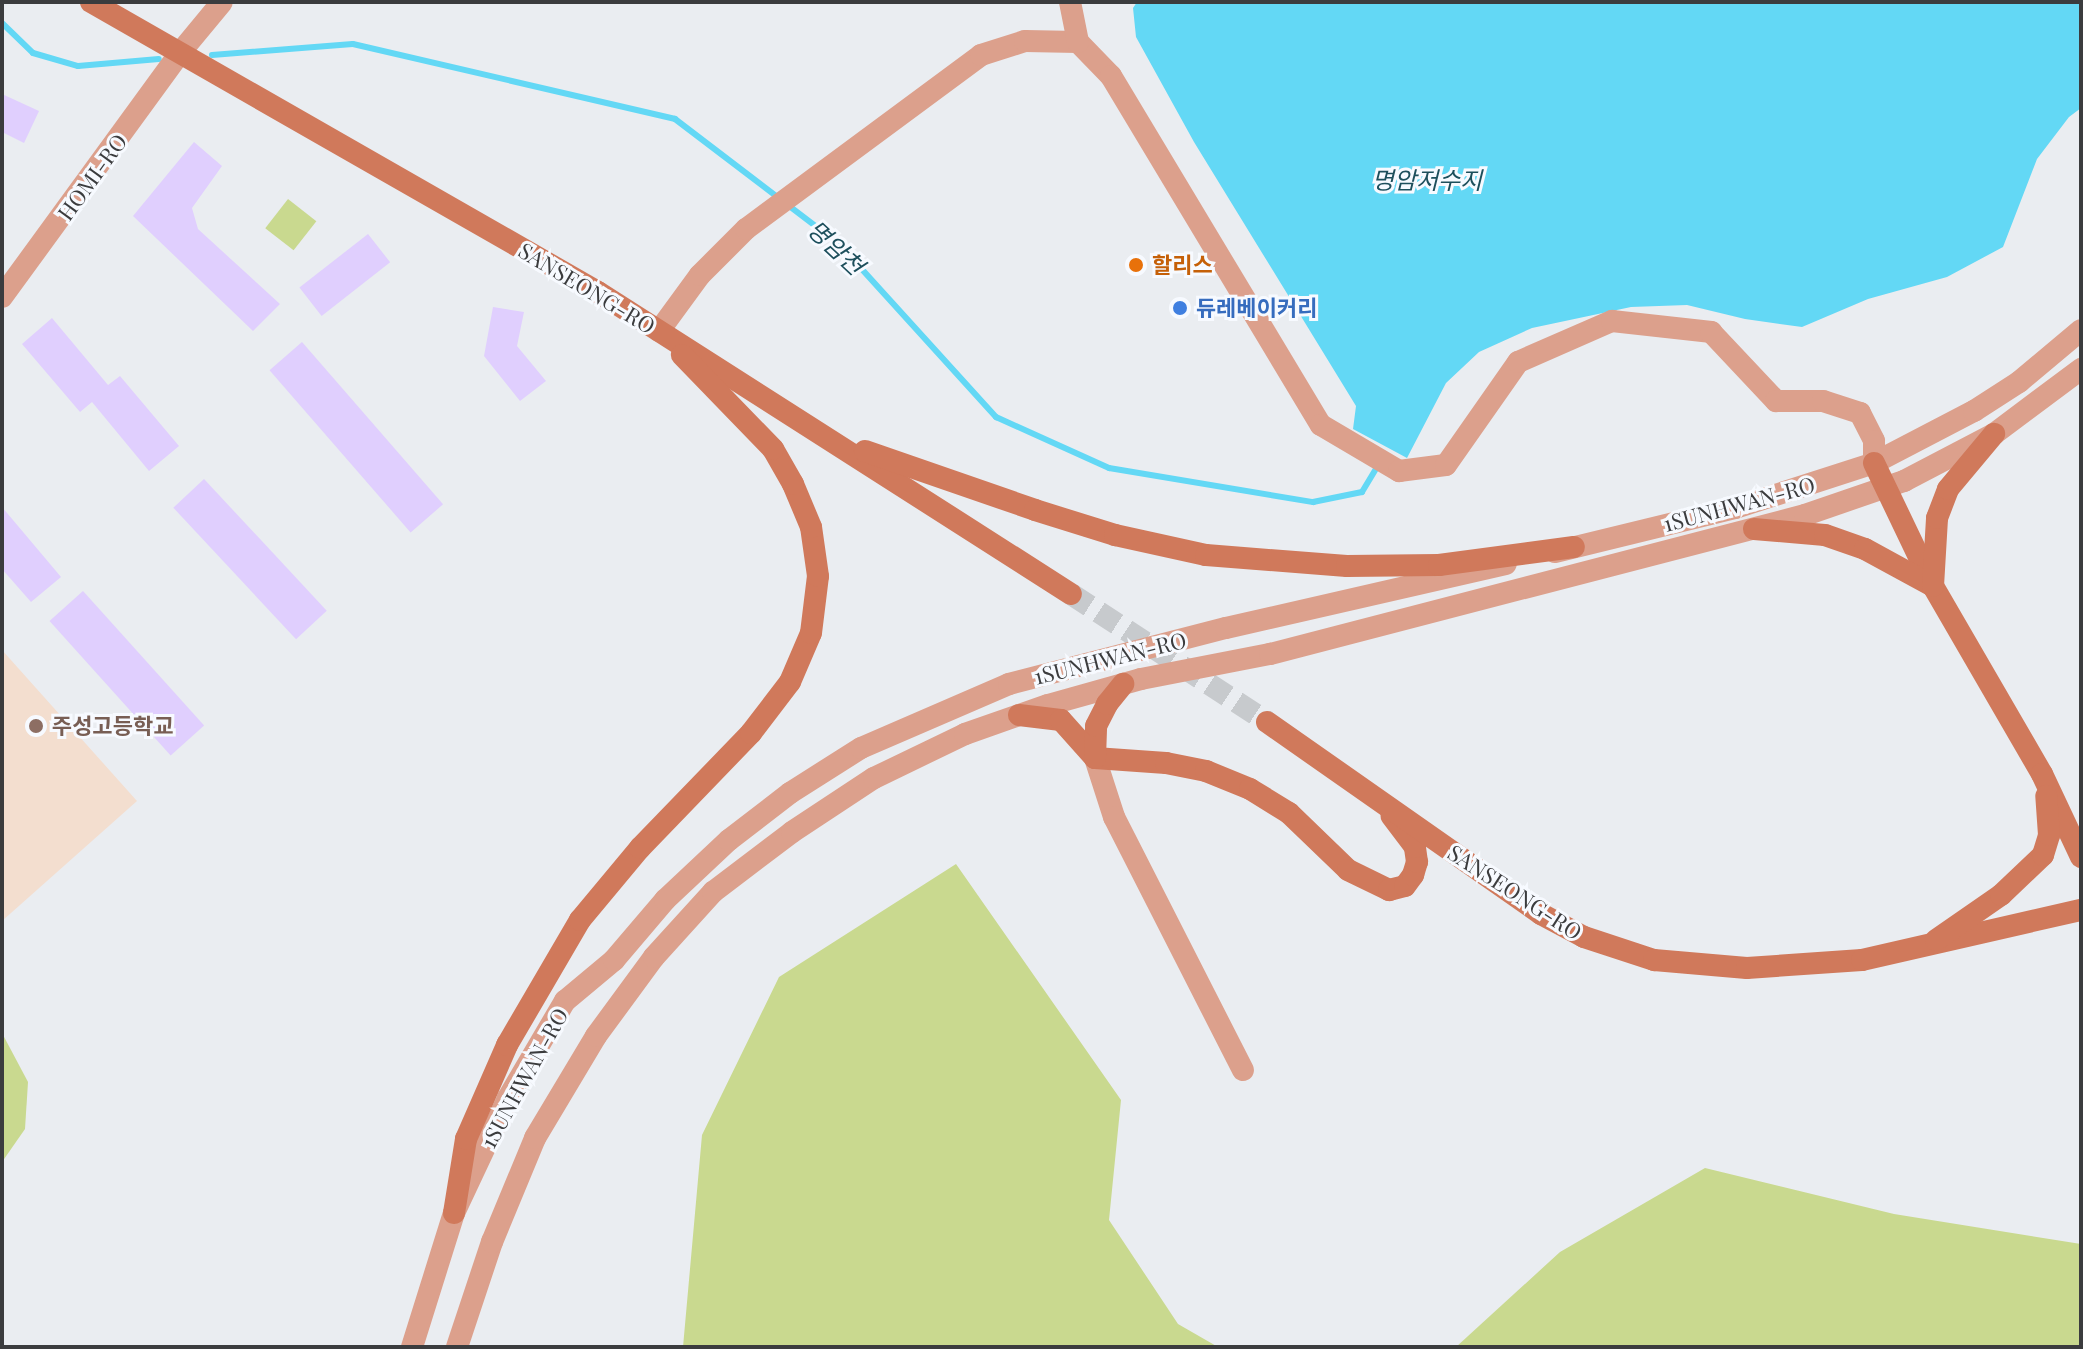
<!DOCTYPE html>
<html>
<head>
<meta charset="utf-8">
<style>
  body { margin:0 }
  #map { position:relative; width:2083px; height:1349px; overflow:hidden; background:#eaedf1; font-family:"Playfair Display","Noto Sans KR",serif }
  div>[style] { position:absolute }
  .education>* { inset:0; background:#f3decf }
  .green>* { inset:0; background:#c9d98f; transform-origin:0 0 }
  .water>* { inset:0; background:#63d8f5 }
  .stream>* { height:6px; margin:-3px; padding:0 3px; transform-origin:3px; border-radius:3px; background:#63d8f5 }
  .building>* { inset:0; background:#e0cffe; transform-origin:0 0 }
  .secondary-tunnel>* { height:22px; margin-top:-11px; transform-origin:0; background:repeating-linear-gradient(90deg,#c7cacd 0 22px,transparent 0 33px) }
  .minor>* { height:22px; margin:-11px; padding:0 11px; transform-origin:11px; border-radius:11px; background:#dca08c }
  .tertiary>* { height:22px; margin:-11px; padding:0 11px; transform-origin:11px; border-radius:11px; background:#dca08c }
  .secondary>* { height:22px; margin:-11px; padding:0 11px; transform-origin:11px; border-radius:11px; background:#d0795b }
  .dots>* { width:22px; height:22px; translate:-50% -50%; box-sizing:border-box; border:4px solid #f7faff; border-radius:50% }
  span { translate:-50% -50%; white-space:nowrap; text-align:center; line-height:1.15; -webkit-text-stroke:6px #f7faff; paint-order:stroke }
  .street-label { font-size:22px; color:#3b3c3e }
  .food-label { font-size:22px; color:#c56008; font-weight:700 }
  .left { translate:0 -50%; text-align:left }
  .shop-label { font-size:22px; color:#366cbe; font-weight:700 }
  .education-label { font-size:22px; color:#785e54; font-weight:700 }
  .water-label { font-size:24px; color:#1d4f5c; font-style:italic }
  .frame { position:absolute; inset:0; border:4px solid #3b3c3e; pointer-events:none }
</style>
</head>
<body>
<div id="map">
  <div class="education">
    <i style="clip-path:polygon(2px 650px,137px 801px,2px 921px)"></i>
  </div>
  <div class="green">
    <i style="left:288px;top:199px;width:36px;height:37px;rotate:38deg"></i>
    <i style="clip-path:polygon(956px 864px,1121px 1100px,1109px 1220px,1178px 1324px,1218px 1347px,683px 1347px,702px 1135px,779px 977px)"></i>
    <i style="clip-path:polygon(2px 1033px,28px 1082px,25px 1129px,2px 1162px)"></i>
    <i style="clip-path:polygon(1705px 1168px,1894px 1214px,2081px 1244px,2081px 1347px,1456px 1347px,1560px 1252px)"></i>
  </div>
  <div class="water">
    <i style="clip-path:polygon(1137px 2px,2081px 2px,2081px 108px,2069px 117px,2037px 159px,2003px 247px,1947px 277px,1868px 299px,1802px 327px,1745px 319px,1687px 305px,1631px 307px,1532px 328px,1479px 352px,1446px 383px,1407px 458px,1353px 429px,1356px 406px,1194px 142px,1136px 37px,1133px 8px)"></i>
  </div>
  <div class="stream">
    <i style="left:2px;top:23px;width:43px;rotate:44.1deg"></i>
    <i style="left:33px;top:53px;width:47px;rotate:16.1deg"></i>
    <i style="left:78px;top:66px;width:81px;rotate:-4.9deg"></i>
    <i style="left:212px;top:55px;width:141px;rotate:-4.5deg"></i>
    <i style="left:353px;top:44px;width:331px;rotate:13.1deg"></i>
    <i style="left:675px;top:119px;width:206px;rotate:37.3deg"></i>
    <i style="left:839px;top:244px;width:234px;rotate:47.8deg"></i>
    <i style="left:996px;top:417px;width:124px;rotate:24.3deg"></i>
    <i style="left:1109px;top:468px;width:207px;rotate:9.5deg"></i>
    <i style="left:1313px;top:502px;width:50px;rotate:-11.5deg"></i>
    <i style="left:1362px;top:492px;width:31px;rotate:-59deg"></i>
  </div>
  <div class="building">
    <i style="clip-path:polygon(2px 94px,39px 111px,24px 143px,2px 132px)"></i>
    <i style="clip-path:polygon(194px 142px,222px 166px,192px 208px,198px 229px,280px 304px,253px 331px,133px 216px)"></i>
    <i style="left:368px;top:234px;width:36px;height:87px;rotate:52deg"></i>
    <i style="clip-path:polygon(493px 307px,524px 312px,517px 346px,546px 381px,520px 401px,484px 356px)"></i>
    <i style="clip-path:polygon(52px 318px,108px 385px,120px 376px,179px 446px,149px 471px,92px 402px,80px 412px,22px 344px)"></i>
    <i style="left:302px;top:342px;width:215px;height:43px;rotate:49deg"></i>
    <i style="left:204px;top:479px;width:180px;height:42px;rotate:47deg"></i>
    <i style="clip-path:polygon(2px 507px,61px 577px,31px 602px,2px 569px)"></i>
    <i style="left:83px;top:591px;width:181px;height:45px;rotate:48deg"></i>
  </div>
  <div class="secondary-tunnel">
    <i style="left:1071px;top:594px;width:234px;rotate:33.1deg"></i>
  </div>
  <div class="minor">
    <i style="left:1078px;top:42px;width:47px;rotate:45.9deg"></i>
    <i style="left:1111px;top:76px;width:407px;rotate:59deg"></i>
    <i style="left:1321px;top:425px;width:91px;rotate:30.5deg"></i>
    <i style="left:1399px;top:471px;width:47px;rotate:-7.3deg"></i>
    <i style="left:1446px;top:465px;width:126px;rotate:-55deg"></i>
    <i style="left:1518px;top:362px;width:103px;rotate:-23.6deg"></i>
    <i style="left:1612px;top:321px;width:100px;rotate:6.3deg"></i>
    <i style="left:1711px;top:332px;width:95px;rotate:46.7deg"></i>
    <i style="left:1776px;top:401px;width:47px"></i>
    <i style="left:1823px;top:401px;width:39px;rotate:18deg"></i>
    <i style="left:1860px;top:413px;width:31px;rotate:63deg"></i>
    <i style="left:1874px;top:441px;width:22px;rotate:90deg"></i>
    <i style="left:659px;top:331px;width:69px;rotate:-53.8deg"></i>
    <i style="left:700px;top:275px;width:65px;rotate:-45deg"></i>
    <i style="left:746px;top:229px;width:292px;rotate:-36.5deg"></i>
    <i style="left:981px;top:55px;width:46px;rotate:-17.7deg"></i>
    <i style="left:1025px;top:41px;width:53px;rotate:1.1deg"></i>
    <i style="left:1078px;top:42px;width:41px;rotate:-101.3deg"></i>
    <i style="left:1095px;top:758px;width:62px;rotate:72.1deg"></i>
    <i style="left:1114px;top:817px;width:284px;rotate:63deg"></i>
  </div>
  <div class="tertiary">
    <i style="left:2px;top:297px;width:301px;rotate:-53.9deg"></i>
    <i style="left:179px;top:54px;width:67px;rotate:-50.4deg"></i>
    <i style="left:1555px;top:552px;width:185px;rotate:-13.7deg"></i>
    <i style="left:1735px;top:508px;width:146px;rotate:-17.9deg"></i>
    <i style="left:1874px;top:463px;width:113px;rotate:-27.5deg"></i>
    <i style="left:1974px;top:411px;width:54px;rotate:-32.8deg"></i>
    <i style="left:2019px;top:382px;width:81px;rotate:-40deg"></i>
    <i style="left:412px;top:1347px;width:140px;rotate:-72.6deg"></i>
    <i style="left:454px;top:1213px;width:127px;rotate:-64.8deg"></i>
    <i style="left:508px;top:1098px;width:113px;rotate:-59.6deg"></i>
    <i style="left:565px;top:1001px;width:64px;rotate:-39.9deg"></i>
    <i style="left:614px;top:960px;width:79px;rotate:-49.6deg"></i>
    <i style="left:665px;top:900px;width:88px;rotate:-43.2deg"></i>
    <i style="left:729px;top:840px;width:77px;rotate:-37.6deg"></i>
    <i style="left:790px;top:793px;width:84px;rotate:-32.4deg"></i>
    <i style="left:861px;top:748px;width:161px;rotate:-23.4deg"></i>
    <i style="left:1009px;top:684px;width:224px;rotate:-14.5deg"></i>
    <i style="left:1226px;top:628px;width:287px;rotate:-12.9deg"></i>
    <i style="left:457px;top:1347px;width:111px;rotate:-71.6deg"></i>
    <i style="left:492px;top:1242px;width:113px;rotate:-67.5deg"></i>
    <i style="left:535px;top:1138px;width:119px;rotate:-59.1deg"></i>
    <i style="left:596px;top:1036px;width:98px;rotate:-53.7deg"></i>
    <i style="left:654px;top:957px;width:88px;rotate:-47.8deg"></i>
    <i style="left:713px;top:892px;width:99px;rotate:-37.2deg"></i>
    <i style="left:792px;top:832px;width:98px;rotate:-33.4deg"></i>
    <i style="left:874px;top:778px;width:101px;rotate:-25.8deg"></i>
    <i style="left:965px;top:734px;width:88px;rotate:-19.3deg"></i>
    <i style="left:1048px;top:705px;width:97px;rotate:-15.6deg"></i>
    <i style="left:1141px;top:679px;width:131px;rotate:-11deg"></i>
    <i style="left:1270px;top:654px;width:553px;rotate:-14.56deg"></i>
    <i style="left:1805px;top:515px;width:105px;rotate:-19deg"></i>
    <i style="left:1904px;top:481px;width:102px;rotate:-27.6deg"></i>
    <i style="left:1994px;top:434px;width:109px;rotate:-36.8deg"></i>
  </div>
  <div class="secondary">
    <i style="left:91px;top:2px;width:584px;rotate:29.77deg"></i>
    <i style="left:598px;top:292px;width:561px;rotate:32.56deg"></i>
    <i style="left:865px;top:451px;width:180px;rotate:19.1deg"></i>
    <i style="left:1035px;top:510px;width:84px;rotate:17.4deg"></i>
    <i style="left:1115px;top:535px;width:93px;rotate:12.4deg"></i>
    <i style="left:1206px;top:555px;width:141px;rotate:4.5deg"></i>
    <i style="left:1347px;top:566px;width:92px;rotate:-0.6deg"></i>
    <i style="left:1439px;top:565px;width:136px;rotate:-7.6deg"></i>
    <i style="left:1874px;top:463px;width:136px;rotate:64.4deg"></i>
    <i style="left:1933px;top:586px;width:217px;rotate:59.9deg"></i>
    <i style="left:2042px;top:774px;width:92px;rotate:64.8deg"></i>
    <i style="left:1754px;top:529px;width:71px;rotate:4.8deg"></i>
    <i style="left:1825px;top:535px;width:42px;rotate:19.3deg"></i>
    <i style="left:1865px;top:549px;width:77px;rotate:28.6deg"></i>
    <i style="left:1933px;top:586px;width:68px;rotate:-86.6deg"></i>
    <i style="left:1937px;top:518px;width:31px;rotate:-69deg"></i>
    <i style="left:1948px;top:489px;width:72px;rotate:-50.1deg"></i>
    <i style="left:1019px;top:715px;width:42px;rotate:6.8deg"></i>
    <i style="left:1061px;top:720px;width:51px;rotate:48.2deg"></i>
    <i style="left:1095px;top:758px;width:71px;rotate:4deg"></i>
    <i style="left:1166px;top:763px;width:41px;rotate:11.3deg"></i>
    <i style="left:1206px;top:771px;width:48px;rotate:22.2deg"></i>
    <i style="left:1250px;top:789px;width:46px;rotate:31.6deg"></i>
    <i style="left:1289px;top:813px;width:82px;rotate:44deg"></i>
    <i style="left:1348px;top:870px;width:46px;rotate:26deg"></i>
    <i style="left:1389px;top:890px;width:16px;rotate:-14deg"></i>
    <i style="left:1405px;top:886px;width:14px;rotate:-54deg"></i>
    <i style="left:1413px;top:875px;width:14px;rotate:-73deg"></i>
    <i style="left:1417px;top:862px;width:15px;rotate:-98deg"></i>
    <i style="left:1415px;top:847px;width:39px;rotate:-127deg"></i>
    <i style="left:1267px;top:722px;width:335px;rotate:35deg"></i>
    <i style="left:1541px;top:914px;width:49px;rotate:28.1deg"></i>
    <i style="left:1584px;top:937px;width:74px;rotate:18.2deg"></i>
    <i style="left:1654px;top:960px;width:93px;rotate:4.9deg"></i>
    <i style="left:1747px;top:968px;width:115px;rotate:-4deg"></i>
    <i style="left:1862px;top:960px;width:225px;rotate:-12.9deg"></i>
    <i style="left:1095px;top:758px;width:32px;rotate:-88deg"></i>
    <i style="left:1096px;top:726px;width:25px;rotate:-63deg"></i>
    <i style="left:1107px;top:704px;width:26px;rotate:-51deg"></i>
    <i style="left:1936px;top:940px;width:79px;rotate:-34.7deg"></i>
    <i style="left:2001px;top:895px;width:58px;rotate:-43.6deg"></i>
    <i style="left:2043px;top:855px;width:21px;rotate:-73deg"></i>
    <i style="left:2049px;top:835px;width:39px;rotate:-94deg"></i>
    <i style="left:454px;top:1213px;width:75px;rotate:-80.8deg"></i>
    <i style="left:466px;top:1139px;width:103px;rotate:-66.4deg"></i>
    <i style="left:507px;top:1045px;width:145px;rotate:-59.7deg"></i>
    <i style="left:580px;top:920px;width:94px;rotate:-50.2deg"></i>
    <i style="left:640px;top:848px;width:160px;rotate:-46deg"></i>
    <i style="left:751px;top:733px;width:64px;rotate:-52.6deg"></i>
    <i style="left:790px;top:682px;width:53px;rotate:-66.8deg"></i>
    <i style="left:811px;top:633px;width:57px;rotate:-83deg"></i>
    <i style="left:818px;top:576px;width:49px;rotate:-98.1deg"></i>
    <i style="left:811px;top:527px;width:47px;rotate:-112.7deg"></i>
    <i style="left:793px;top:484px;width:40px;rotate:-119.7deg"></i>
    <i style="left:773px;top:449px;width:131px;rotate:-134.1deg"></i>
  </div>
  <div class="dots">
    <i style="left:1136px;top:265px;background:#e8710a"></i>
    <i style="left:1180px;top:308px;background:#3f7fe0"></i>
    <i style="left:36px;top:726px;background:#8d6e63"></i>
  </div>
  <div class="street-label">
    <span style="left:92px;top:177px;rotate:-54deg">HOMI-RO</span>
    <span style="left:587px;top:288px;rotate:31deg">SANSEONG-RO</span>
    <span style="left:1739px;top:504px;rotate:-15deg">1SUNHWAN-RO</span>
    <span style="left:1110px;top:658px;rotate:-14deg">1SUNHWAN-RO</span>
    <span style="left:1515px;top:892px;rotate:33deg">SANSEONG-RO</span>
    <span style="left:524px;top:1078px;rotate:-61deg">1SUNHWAN-RO</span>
  </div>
  <div class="food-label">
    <span class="left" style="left:1152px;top:265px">할리스</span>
  </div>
  <div class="shop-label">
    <span class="left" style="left:1196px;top:308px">듀레베이커리</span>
  </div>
  <div class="education-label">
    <span class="left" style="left:52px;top:726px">주성고등학교</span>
  </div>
  <div class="water-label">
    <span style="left:1427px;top:180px">명암저수지</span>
    <span style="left:836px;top:247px;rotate:43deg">명암천</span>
  </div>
  <div class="frame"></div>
</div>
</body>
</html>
